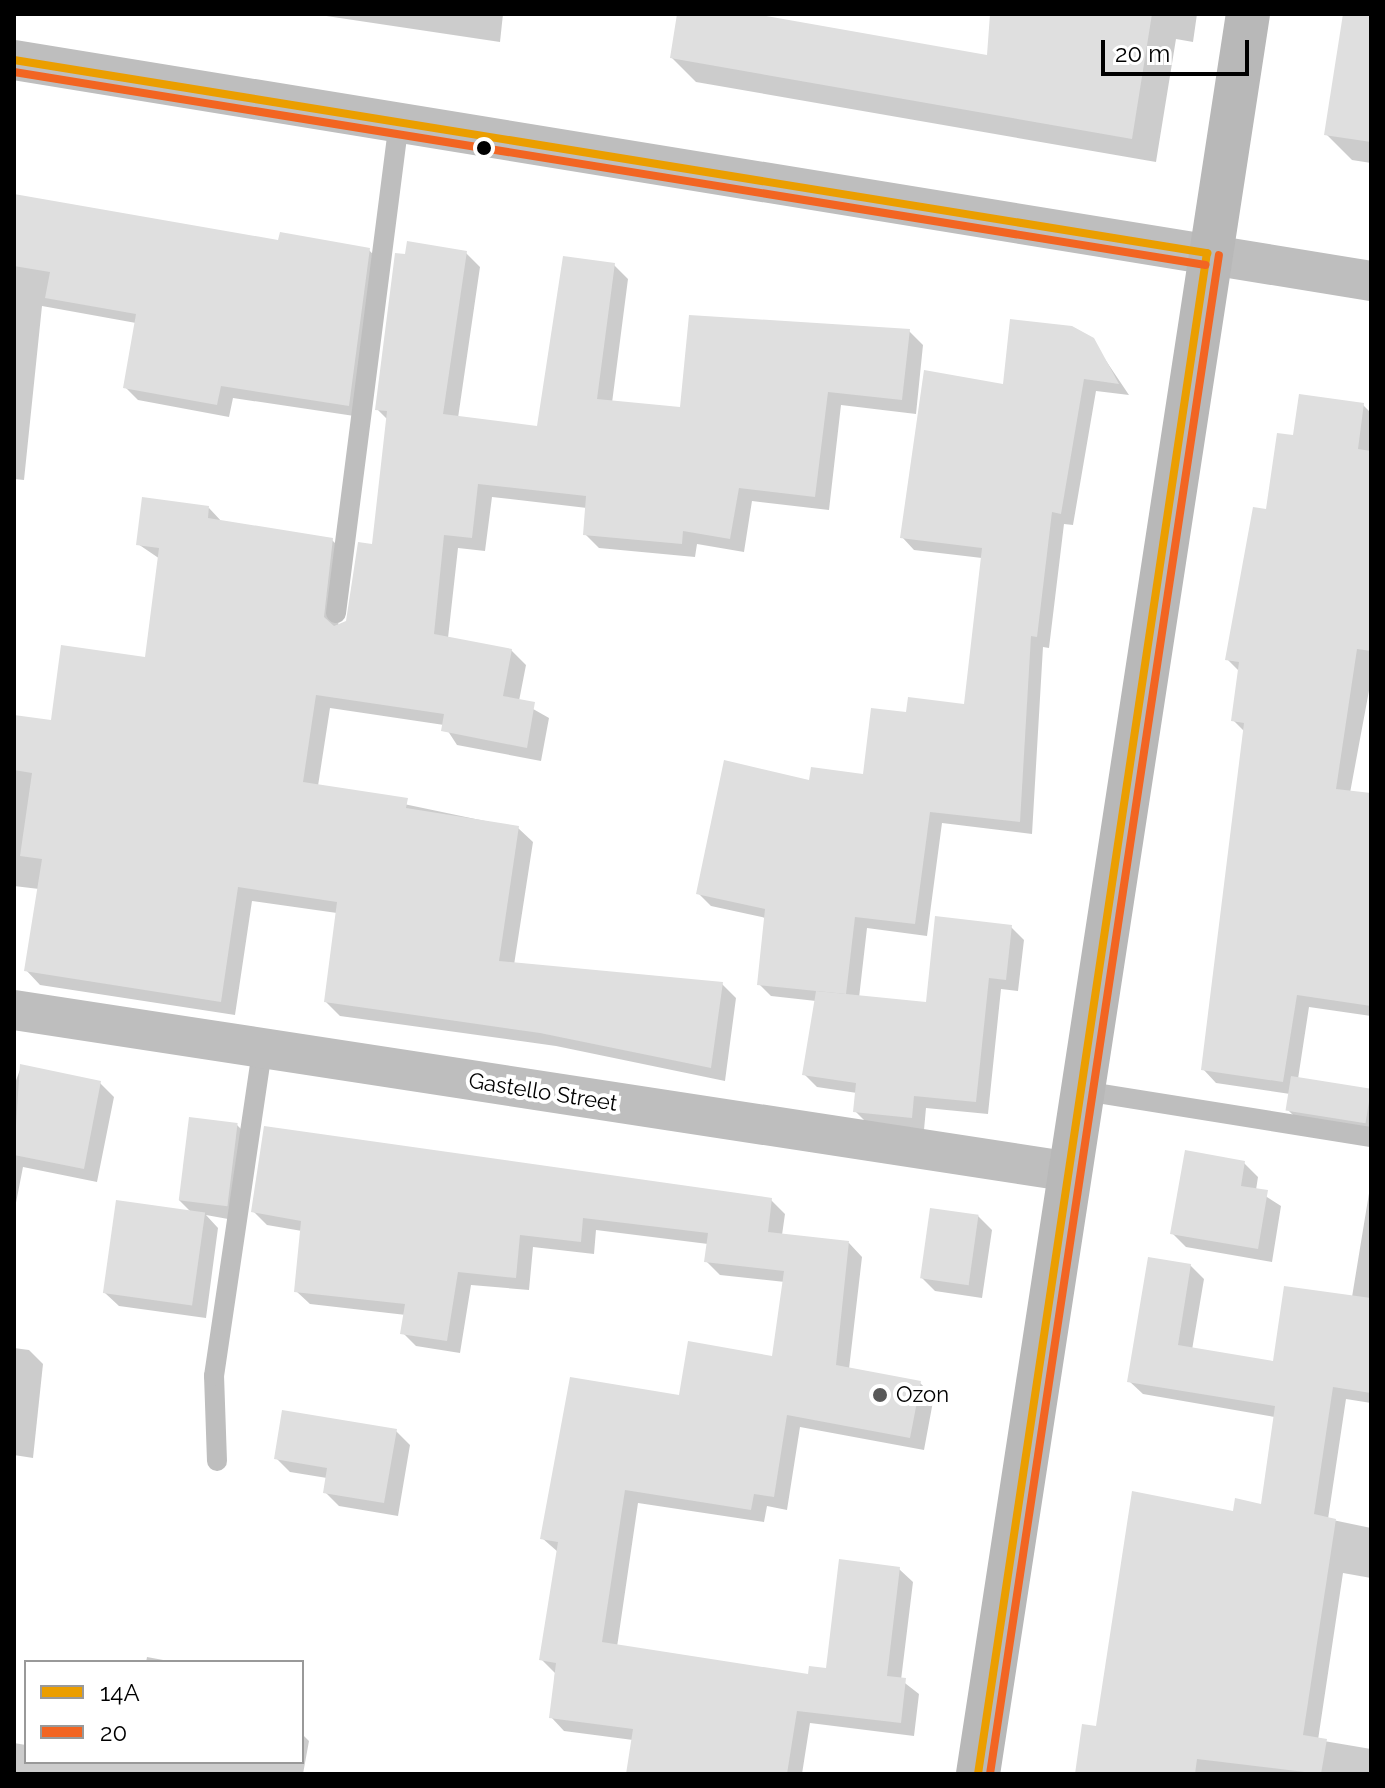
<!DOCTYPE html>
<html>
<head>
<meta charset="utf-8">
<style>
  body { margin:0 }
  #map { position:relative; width:1385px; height:1788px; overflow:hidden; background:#fff; font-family:Raleway,sans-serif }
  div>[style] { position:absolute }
  .shadow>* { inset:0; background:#0003 }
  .building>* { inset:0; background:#dfdfdf; transform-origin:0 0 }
  .lane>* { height:20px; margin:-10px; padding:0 10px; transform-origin:10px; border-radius:10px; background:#bebebe }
  .street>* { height:40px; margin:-20px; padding:0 20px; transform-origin:20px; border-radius:20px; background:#bebebe }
  .secondary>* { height:44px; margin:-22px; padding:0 22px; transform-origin:22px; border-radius:22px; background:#b8b8b8 }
  .bus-1>* { height:8px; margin:-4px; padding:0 4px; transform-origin:4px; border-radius:4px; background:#eb9e00 }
  .bus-2>* { height:8px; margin:-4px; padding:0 4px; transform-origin:4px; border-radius:4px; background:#f26522 }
  .dots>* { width:22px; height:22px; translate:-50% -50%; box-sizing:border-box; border:4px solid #fff; border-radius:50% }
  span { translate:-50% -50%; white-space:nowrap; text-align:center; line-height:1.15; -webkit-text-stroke:8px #fff; paint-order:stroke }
  .street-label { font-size:22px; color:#000 }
  .poi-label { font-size:22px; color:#000 }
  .left { translate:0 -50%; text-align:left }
  .frame { position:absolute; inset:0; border:16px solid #000; pointer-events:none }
  .legend { position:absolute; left:24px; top:1660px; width:280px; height:104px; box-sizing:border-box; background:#fff; border:2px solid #999; margin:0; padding:10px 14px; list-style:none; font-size:24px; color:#000 }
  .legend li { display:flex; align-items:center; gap:16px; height:40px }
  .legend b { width:40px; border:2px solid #999 }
  .scale { position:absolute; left:1101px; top:40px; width:148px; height:36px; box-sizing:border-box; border:4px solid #000; border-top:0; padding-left:10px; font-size:24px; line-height:28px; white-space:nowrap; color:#000; -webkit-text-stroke:6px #fff; paint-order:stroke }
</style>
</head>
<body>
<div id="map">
  <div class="shadow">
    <i style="clip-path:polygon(313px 14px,503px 14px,500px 42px)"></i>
    <i style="clip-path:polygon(679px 14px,744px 14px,1075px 72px,1083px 14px,1197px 14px,1193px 42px,1176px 39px,1156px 162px,696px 82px,672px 58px)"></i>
    <i style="clip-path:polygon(1345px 14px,1371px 14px,1371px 163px,1352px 160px,1326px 134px)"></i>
    <i style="clip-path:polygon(14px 195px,280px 243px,369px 250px,381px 263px,361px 417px,233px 398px,229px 417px,138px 400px,125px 387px,136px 323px,42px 306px,24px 480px,14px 479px)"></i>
    <i style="clip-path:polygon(466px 253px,480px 267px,458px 418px,539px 428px,614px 265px,628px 279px,612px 403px,682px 409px,909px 331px,923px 345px,916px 414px,841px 405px,829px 510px,752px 501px,744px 552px,697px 544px,695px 557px,599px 548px,585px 534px,587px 508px,492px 497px,485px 551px,458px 548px,448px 638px,511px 650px,526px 665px,519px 701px,549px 718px,541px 761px,457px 745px,444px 725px,330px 708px,318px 786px,518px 828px,533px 842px,514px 965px,722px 984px,736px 998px,725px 1081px,556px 1046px,340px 1016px,326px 1002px,337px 913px,252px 901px,235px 1015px,40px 985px,26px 970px,39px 889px,14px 886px,14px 734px,53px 723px,146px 659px,160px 559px,138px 544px,209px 508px,223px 523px,332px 540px,346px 554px,338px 627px,349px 622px,374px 546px,388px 420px,377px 409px)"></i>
    <i style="clip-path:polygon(1092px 340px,1129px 395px,1096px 391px,1073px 525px,1064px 524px,1049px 648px,1043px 647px,1032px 834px,942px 823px,927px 936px,867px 928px,859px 998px,928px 1004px,1011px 927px,1024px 940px,1018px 991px,1001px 989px,988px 1114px,926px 1108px,924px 1130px,868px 1124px,855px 1111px,857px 1093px,817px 1087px,804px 1074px,816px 1001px,771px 996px,759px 984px,766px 918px,711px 906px,698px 893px,811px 782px,864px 777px,908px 714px,965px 707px,982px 558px,914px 550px,902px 537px,1004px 386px)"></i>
    <i style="clip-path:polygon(1363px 405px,1371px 413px,1371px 680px,1350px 793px,1371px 795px,1371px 1016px,1309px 1007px,1298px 1079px,1371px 1091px,1371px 1137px,1301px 1123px,1287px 1109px,1290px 1094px,1216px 1083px,1203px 1069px,1245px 732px,1233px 720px,1240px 672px,1227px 659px,1295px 437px)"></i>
    <i style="clip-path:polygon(21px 1067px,100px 1083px,114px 1097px,97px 1182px,23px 1167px,14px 1213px,14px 1086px)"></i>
    <i style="clip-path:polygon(237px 1125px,251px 1139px,239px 1221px,206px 1215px,218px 1228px,206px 1318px,119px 1306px,105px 1293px,191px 1212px,179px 1200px)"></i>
    <i style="clip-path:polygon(1244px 1163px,1258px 1177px,1256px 1190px,1281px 1206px,1272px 1262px,1186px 1247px,1172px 1233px)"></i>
    <i style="clip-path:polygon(1371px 1181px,1371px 1403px,1346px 1399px,1328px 1519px,1371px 1528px,1371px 1578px,1343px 1573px,1318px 1740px,1371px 1749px,1371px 1774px,1077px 1774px,1097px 1729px,1235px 1513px,1263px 1506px,1275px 1417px,1143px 1394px,1129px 1381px,1190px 1265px,1204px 1279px,1192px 1350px,1275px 1363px,1352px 1297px)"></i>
    <i style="clip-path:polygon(771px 1200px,785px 1214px,782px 1235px,849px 1243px,862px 1257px,849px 1369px,920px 1383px,934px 1396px,924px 1450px,800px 1427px,787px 1510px,767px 1506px,764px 1522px,638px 1503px,617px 1647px,810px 1676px,827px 1670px,899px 1569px,913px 1582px,901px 1680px,919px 1694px,914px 1736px,810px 1723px,802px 1774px,628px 1774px,633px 1740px,564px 1731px,551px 1717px,555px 1673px,542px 1660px,558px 1552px,542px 1538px,680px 1397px,774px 1358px,785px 1282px,720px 1275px,706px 1261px,708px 1244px,596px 1230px,594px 1254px,533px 1247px,529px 1290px,471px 1285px,460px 1353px,416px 1346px,403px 1333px,406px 1315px,310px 1304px,296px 1291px,302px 1231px,267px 1225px,253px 1211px)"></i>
    <i style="clip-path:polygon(978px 1216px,992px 1230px,982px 1298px,935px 1291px,921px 1277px)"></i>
    <i style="clip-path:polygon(14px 1348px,29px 1350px,43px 1364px,33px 1458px,14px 1455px)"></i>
    <i style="clip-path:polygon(396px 1431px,410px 1445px,398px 1516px,339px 1506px,325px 1492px,327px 1478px,290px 1472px,276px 1458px)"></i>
    <i style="clip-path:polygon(147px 1657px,174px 1662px,146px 1662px)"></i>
    <i style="clip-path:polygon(302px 1734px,309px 1741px,303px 1774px,14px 1774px,14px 1743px,26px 1745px,26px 1762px,302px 1762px)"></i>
  </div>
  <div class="building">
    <i style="clip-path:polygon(677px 14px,755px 14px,987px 55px,990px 14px,1152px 14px,1132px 139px,670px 58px)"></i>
    <i style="clip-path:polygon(1343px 14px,1371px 14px,1371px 142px,1324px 135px)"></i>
    <i style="clip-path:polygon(14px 194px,278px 240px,280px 232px,370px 248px,349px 406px,221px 386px,217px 405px,123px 388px,136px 314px,45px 298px,50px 272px,14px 266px)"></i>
    <i style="clip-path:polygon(407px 241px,467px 251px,443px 414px,537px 426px,563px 256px,615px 263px,597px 399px,680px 407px,689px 315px,910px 329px,902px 400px,828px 392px,815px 497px,739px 488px,730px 539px,683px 531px,682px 544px,583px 535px,586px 496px,478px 484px,472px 538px,444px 535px,434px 634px,512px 649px,503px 696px,535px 702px,527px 748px,441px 731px,444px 714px,316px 695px,303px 782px,408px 798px,406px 808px,519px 826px,499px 961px,723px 982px,711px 1068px,540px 1033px,324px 1002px,337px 902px,238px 887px,221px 1002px,24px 971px,42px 859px,20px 856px,32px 773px,14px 770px,14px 715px,51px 720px,61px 645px,145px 657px,159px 548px,136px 545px,142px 497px,209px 506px,208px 518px,333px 538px,324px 617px,334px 626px,346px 621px,358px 542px,372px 544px,387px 411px,375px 410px,395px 253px,405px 254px)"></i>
    <i style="clip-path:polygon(1010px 319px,1072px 326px,1094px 338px,1119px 384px,1084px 379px,1061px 514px,1052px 512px,1037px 637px,1031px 636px,1020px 822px,930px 812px,915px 924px,855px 917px,846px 994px,757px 985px,765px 909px,696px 894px,724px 760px,809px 780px,811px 767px,863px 774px,871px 708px,906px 712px,908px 697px,964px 704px,982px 548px,900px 538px,924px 370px,1003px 384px)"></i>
    <i style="clip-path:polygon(1299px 394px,1364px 403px,1358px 449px,1371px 451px,1371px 651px,1357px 649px,1336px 789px,1371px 793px,1371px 1006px,1297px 995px,1283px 1082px,1201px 1070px,1244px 723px,1231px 721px,1239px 662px,1225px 660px,1253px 507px,1266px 509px,1277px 433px,1293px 435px)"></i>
    <i style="clip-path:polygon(935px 916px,1012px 925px,1006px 980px,989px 978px,976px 1102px,914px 1096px,912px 1118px,853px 1112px,856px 1083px,802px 1075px,816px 991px,926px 1002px)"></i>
    <i style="clip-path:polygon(20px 1064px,101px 1081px,84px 1169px,14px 1155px)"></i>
    <i style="left:1291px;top:1076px;width:81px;height:35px;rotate:9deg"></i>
    <i style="left:189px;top:1117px;width:49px;height:84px;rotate:7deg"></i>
    <i style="clip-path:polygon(264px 1126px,772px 1198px,768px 1232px,849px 1241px,836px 1365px,921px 1381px,910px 1438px,787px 1415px,774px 1497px,754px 1494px,751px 1510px,625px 1490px,602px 1642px,808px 1674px,809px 1666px,826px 1668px,839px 1559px,900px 1567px,887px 1676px,906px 1678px,901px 1723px,797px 1711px,787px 1774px,626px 1774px,633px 1729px,549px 1718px,556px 1663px,539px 1660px,558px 1542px,540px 1539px,570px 1377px,679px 1395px,688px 1341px,772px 1356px,784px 1271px,704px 1262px,708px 1233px,583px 1218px,581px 1242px,520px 1235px,516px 1278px,458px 1272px,447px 1341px,400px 1334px,405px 1304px,294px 1292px,301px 1221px,251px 1212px)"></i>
    <i style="clip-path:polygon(1185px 1150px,1245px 1161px,1241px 1186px,1268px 1190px,1258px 1249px,1170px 1234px)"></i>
    <i style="left:116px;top:1200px;width:90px;height:94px;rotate:8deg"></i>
    <i style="left:930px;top:1208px;width:49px;height:71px;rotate:8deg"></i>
    <i style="clip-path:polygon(1148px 1257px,1191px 1264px,1178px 1345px,1273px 1361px,1284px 1286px,1371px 1298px,1371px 1393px,1333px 1387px,1314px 1514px,1336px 1519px,1303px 1735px,1327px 1739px,1321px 1774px,1197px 1759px,1195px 1774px,1075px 1774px,1082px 1724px,1096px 1726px,1132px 1491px,1233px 1511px,1235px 1498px,1261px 1504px,1275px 1406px,1127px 1382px)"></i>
    <i style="clip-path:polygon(282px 1410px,397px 1429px,384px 1503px,323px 1493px,327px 1468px,274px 1459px)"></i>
  </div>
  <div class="lane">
    <i style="left:336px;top:613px;width:495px;rotate:-82.7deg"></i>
    <i style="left:1084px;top:1091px;width:291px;rotate:9.1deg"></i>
    <i style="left:217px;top:1461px;width:85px;rotate:-92deg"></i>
    <i style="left:214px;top:1376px;width:330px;rotate:-81.6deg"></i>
  </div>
  <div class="street">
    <i style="left:14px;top:60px;width:1375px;rotate:9.25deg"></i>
    <i style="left:14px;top:1010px;width:1070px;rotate:8.71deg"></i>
  </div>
  <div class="secondary">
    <i style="left:978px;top:1774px;width:1781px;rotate:-81.28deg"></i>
  </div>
  <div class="bus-1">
    <i style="left:14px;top:60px;width:1209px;rotate:9.19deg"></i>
    <i style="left:978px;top:1774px;width:1538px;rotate:-81.44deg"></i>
  </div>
  <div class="bus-2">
    <i style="left:14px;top:72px;width:1207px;rotate:9.2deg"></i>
    <i style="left:990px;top:1774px;width:1536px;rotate:-81.43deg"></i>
  </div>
  <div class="dots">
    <i style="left:484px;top:148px;background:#000"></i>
    <i style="left:880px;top:1395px;background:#595959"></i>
  </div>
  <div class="street-label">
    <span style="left:543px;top:1092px;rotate:9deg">Gastello Street</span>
  </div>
  <div class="poi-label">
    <span class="left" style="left:896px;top:1395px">Ozon</span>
  </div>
  <div class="frame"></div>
  <ul class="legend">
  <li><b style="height:10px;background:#eb9e00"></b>14А</li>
  <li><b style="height:10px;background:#f26522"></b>20</li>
  </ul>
  <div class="scale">20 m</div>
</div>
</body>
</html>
